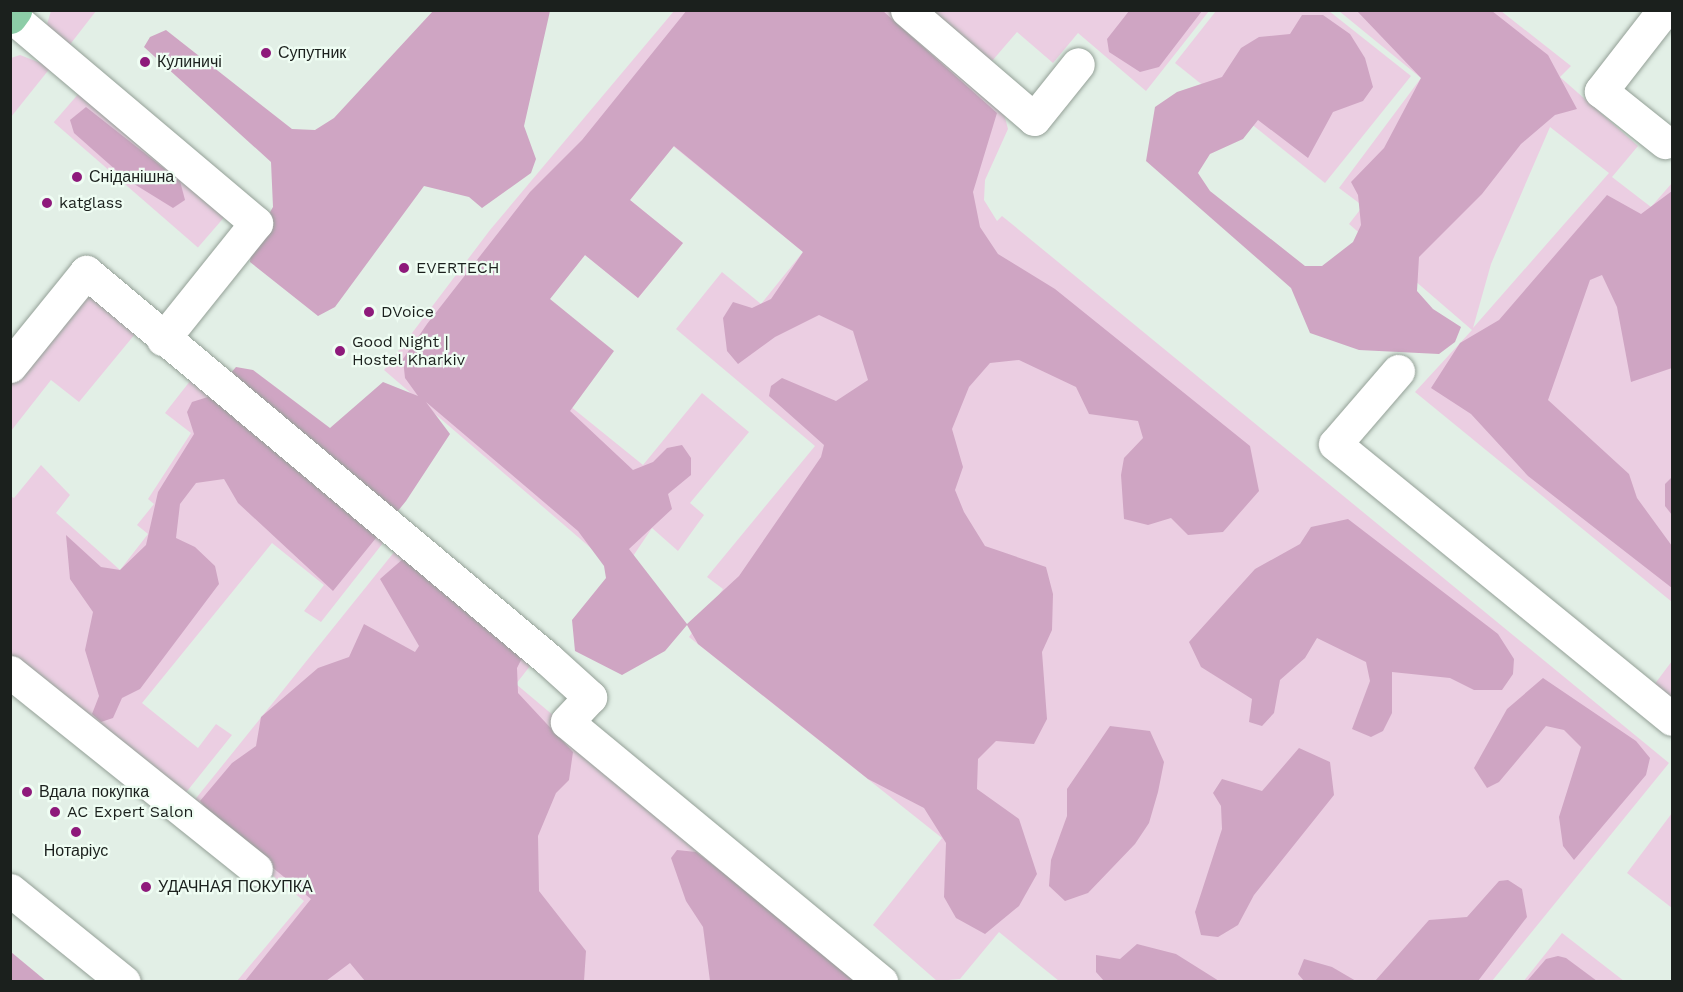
<!DOCTYPE html>
<html>
<head>
<meta charset="utf-8">
<style>
  body { margin:0 }
  #map { position:relative; width:1683px; height:992px; overflow:hidden; background:#e2efe6; font-family:"Work Sans",sans-serif }
  div>[style] { position:absolute }
  .green>* { inset:0; background:#ebcee2; transform-origin:0 0 }
  .forest>* { inset:0; background:#cfa5c3 }
  .roads { filter:drop-shadow(0 0 2px #94a097) drop-shadow(0 0 2px #94a097) }
  .minor>* { height:33px; margin:-16.5px; padding:0 16.5px; transform-origin:16.5px; border-radius:16.5px; background:#fff }
  .major>* { height:33px; margin:-16.5px; padding:0 16.5px; transform-origin:16.5px; border-radius:16.5px; background:#8ccda7 }
  .dots>* { width:16px; height:16px; translate:-50% -50%; box-sizing:border-box; border:3px solid #effdf3; border-radius:50% }
  span { translate:-50% -50%; white-space:nowrap; text-align:center; line-height:1.15; -webkit-text-stroke:4.5px #effdf3; paint-order:stroke }
  .poi-label { font-size:16px; color:#1b201d }
  .left { translate:0 -50%; text-align:left }
  .frame { position:absolute; inset:0; border:12px solid #1b201d; pointer-events:none }
</style>
</head>
<body>
<div id="map">
  <div class="green">
    <i style="clip-path:polygon(51px 11px,96px 11px,65px 51px,47px 24px)"></i>
    <i style="clip-path:polygon(674px 11px,893px 11px,1002px 106px,1008px 129px,985px 180px,984px 200px,997px 221px,1002px 216px,1669px 763px,1492px 981px,1059px 981px,999px 932px,960px 979px,937px 981px,873px 925px,942px 838px,689px 637px,723px 589px,707px 577px,815px 446px,676px 329px,722px 272px,761px 304px,803px 252px,673px 146px,630px 200px,683px 243px,638px 298px,585px 255px,550px 298px,570px 406px,643px 465px,702px 393px,749px 432px,690px 503px,704px 515px,678px 551px,652px 528px,621px 574px,384px 370px,490px 230px)"></i>
    <i style="clip-path:polygon(920px 11px,1209px 11px,1146px 91px,1078px 33px,1053px 63px,1017px 32px,986px 68px)"></i>
    <i style="clip-path:polygon(1216px 11px,1329px 11px,1411px 76px,1325px 183px,1175px 63px)"></i>
    <i style="clip-path:polygon(evenodd,1339px 11px,1501px 11px,1571px 66px,1560px 77px,1638px 146px,1612px 177px,1651px 207px,1672px 183px,1672px 602px,1415px 392px,1472px 330px,1349px 224px,1363px 206px,1339px 188px,1421px 78px,1339px 11px,1550px 127px,1609px 173px,1473px 328px,1491px 264px,1550px 127px)"></i>
    <i style="clip-path:polygon(20px 55px,51px 67px,11px 117px,11px 58px)"></i>
    <i style="left:80px;top:92px;width:191px;height:40px;rotate:41deg"></i>
    <i style="clip-path:polygon(86px 282px,140px 328px,79px 402px,51px 380px,11px 431px,11px 376px)"></i>
    <i style="clip-path:polygon(194px 376px,390px 534px,321px 622px,304px 611px,324px 585px,272px 543px,142px 703px,198px 748px,216px 724px,232px 735px,180px 800px,11px 662px,10px 496px,14px 498px,41px 465px,70px 495px,56px 513px,120px 570px,148px 534px,137px 525px,154px 504px,148px 499px,191px 433px,165px 413px)"></i>
    <i style="clip-path:polygon(403px 541px,537px 657px,516px 684px,869px 981px,237px 981px,304px 901px,189px 807px)"></i>
    <i style="clip-path:polygon(1672px 661px,1672px 708px,1651px 689px)"></i>
    <i style="clip-path:polygon(1672px 813px,1672px 908px,1627px 873px)"></i>
    <i style="clip-path:polygon(1562px 933px,1624px 981px,1523px 982px)"></i>
  </div>
  <div class="forest">
    <i style="clip-path:polygon(evenodd,687px 10px,883px 11px,997px 113px,973px 192px,980px 227px,998px 254px,1055px 289px,1250px 446px,1259px 491px,1223px 532px,1188px 535px,1171px 518px,1148px 525px,1124px 519px,1121px 475px,1124px 458px,1143px 438px,1138px 421px,1089px 414px,1076px 387px,1019px 360px,990px 363px,969px 387px,952px 429px,963px 467px,955px 490px,964px 512px,985px 546px,1046px 567px,1053px 594px,1052px 630px,1042px 652px,1047px 719px,1034px 744px,996px 741px,978px 759px,977px 789px,1019px 819px,1037px 874px,1019px 906px,985px 934px,956px 918px,944px 897px,946px 843px,924px 808px,868px 779px,698px 644px,687px 625px,665px 651px,622px 675px,575px 651px,572px 620px,606px 578px,604px 566px,578px 531px,426px 402px,450px 434px,406px 501px,333px 591px,238px 503px,224px 479px,196px 483px,180px 504px,176px 538px,195px 547px,215px 566px,219px 584px,140px 689px,122px 698px,113px 718px,101px 722px,92px 714px,99px 696px,85px 650px,93px 612px,70px 579px,66px 535px,101px 567px,120px 570px,146px 545px,158px 492px,194px 434px,187px 412px,192px 402px,211px 396px,236px 367px,253px 370px,330px 428px,383px 382px,418px 396px,405px 378px,403px 359px,427px 324px,530px 192px,582px 140px,687px 10px,674px 146px,803px 252px,771px 299px,752px 308px,733px 302px,723px 318px,727px 351px,738px 364px,775px 337px,819px 315px,853px 331px,868px 380px,836px 401px,782px 378px,771px 386px,769px 396px,824px 445px,821px 457px,739px 576px,687px 624px,629px 549px,672px 509px,668px 494px,691px 475px,691px 458px,682px 445px,667px 448px,653px 462px,633px 470px,570px 411px,614px 351px,550px 299px,585px 255px,638px 298px,683px 243px,630px 200px,674px 146px)"></i>
    <i style="clip-path:polygon(433px 11px,550px 11px,524px 126px,536px 159px,531px 173px,482px 208px,469px 197px,424px 186px,335px 307px,318px 316px,250px 262px,252px 243px,273px 207px,271px 162px,144px 47px,150px 37px,166px 30px,292px 129px,315px 130px,334px 118px)"></i>
    <i style="clip-path:polygon(1129px 11px,1129px 10px,1202px 11px,1159px 67px,1140px 72px,1109px 52px,1107px 39px)"></i>
    <i style="clip-path:polygon(1357px 11px,1492px 11px,1548px 55px,1577px 109px,1555px 115px,1521px 144px,1482px 194px,1419px 257px,1417px 291px,1433px 309px,1461px 327px,1455px 342px,1439px 354px,1359px 350px,1310px 333px,1291px 288px,1146px 161px,1155px 107px,1177px 92px,1222px 77px,1241px 48px,1259px 37px,1290px 34px,1302px 15px,1323px 15px,1350px 34px,1365px 58px,1373px 87px,1363px 101px,1333px 112px,1308px 158px,1258px 120px,1243px 139px,1210px 154px,1198px 173px,1210px 191px,1305px 266px,1322px 266px,1353px 242px,1361px 225px,1358px 195px,1351px 182px,1384px 148px,1421px 78px)"></i>
    <i style="clip-path:polygon(86px 107px,180px 181px,185px 200px,173px 208px,126px 179px,74px 133px,70px 120px)"></i>
    <i style="clip-path:polygon(1672px 191px,1672px 368px,1631px 382px,1617px 307px,1602px 275px,1590px 280px,1548px 400px,1629px 474px,1637px 498px,1672px 546px,1672px 588px,1528px 476px,1471px 414px,1431px 388px,1460px 343px,1499px 320px,1607px 195px,1641px 214px)"></i>
    <i style="clip-path:polygon(1672px 477px,1672px 515px,1665px 506px,1665px 484px)"></i>
    <i style="clip-path:polygon(1348px 519px,1498px 634px,1514px 659px,1513px 674px,1502px 690px,1474px 690px,1450px 678px,1392px 672px,1392px 713px,1383px 731px,1371px 737px,1352px 729px,1370px 681px,1366px 662px,1317px 638px,1305px 658px,1280px 680px,1274px 713px,1262px 726px,1249px 722px,1252px 699px,1201px 667px,1189px 642px,1255px 569px,1300px 544px,1311px 527px)"></i>
    <i style="clip-path:polygon(404px 558px,523px 656px,517px 668px,518px 693px,573px 752px,569px 780px,556px 793px,538px 836px,539px 891px,586px 951px,584px 981px,365px 981px,350px 963px,326px 981px,245px 981px,311px 899px,219px 824px,200px 801px,232px 763px,256px 746px,261px 717px,318px 668px,349px 657px,364px 624px,415px 652px,419px 646px,380px 579px)"></i>
    <i style="clip-path:polygon(1543px 678px,1636px 741px,1650px 758px,1646px 775px,1574px 860px,1563px 846px,1559px 817px,1581px 747px,1564px 730px,1546px 726px,1499px 782px,1487px 788px,1474px 768px,1507px 709px)"></i>
    <i style="clip-path:polygon(1110px 726px,1150px 731px,1164px 762px,1158px 792px,1149px 823px,1135px 844px,1088px 893px,1065px 901px,1049px 886px,1051px 860px,1067px 816px,1067px 789px)"></i>
    <i style="clip-path:polygon(1299px 748px,1330px 762px,1334px 795px,1254px 895px,1238px 925px,1218px 937px,1201px 935px,1195px 912px,1222px 829px,1221px 806px,1213px 793px,1222px 779px,1262px 791px)"></i>
    <i style="clip-path:polygon(677px 850px,696px 852px,865px 981px,710px 981px,703px 927px,686px 901px,671px 858px)"></i>
    <i style="clip-path:polygon(1508px 880px,1522px 889px,1527px 917px,1478px 981px,1375px 981px,1429px 920px,1467px 917px,1499px 881px)"></i>
    <i style="clip-path:polygon(1137px 944px,1176px 954px,1219px 981px,1104px 981px,1096px 972px,1096px 955px,1120px 959px)"></i>
    <i style="clip-path:polygon(11px 952px,46px 981px,11px 981px)"></i>
    <i style="clip-path:polygon(1558px 956px,1566px 958px,1597px 981px,1527px 981px,1546px 959px)"></i>
    <i style="clip-path:polygon(1304px 959px,1332px 967px,1356px 981px,1304px 981px,1298px 974px)"></i>
  </div>
  <div class="roads">
    <div class="minor">
      <i style="left:907px;top:10px;width:167px;rotate:40.6deg"></i>
      <i style="left:1034px;top:119px;width:70px;rotate:-51.3deg"></i>
      <i style="left:1664px;top:10px;width:103px;rotate:127.9deg"></i>
      <i style="left:1601px;top:91px;width:82px;rotate:38.6deg"></i>
      <i style="left:11px;top:16px;width:321px;rotate:40.2deg"></i>
      <i style="left:256px;top:223px;width:149px;rotate:128.7deg"></i>
      <i style="left:10px;top:366px;width:121px;rotate:-51deg"></i>
      <i style="left:86px;top:272px;width:603px;rotate:39.95deg"></i>
      <i style="left:548px;top:659px;width:57px;rotate:42.1deg"></i>
      <i style="left:590px;top:697px;width:34px;rotate:133deg"></i>
      <i style="left:567px;top:722px;width:408px;rotate:39.6deg"></i>
      <i style="left:1398px;top:371px;width:96px;rotate:130.8deg"></i>
      <i style="left:1335px;top:444px;width:435px;rotate:39.2deg"></i>
      <i style="left:10px;top:672px;width:315px;rotate:38.7deg"></i>
      <i style="left:10px;top:890px;width:146px;rotate:38.9deg"></i>
    </div>
    <div class="major">
      <i style="left:10px;top:17px;width:9px;rotate:-54deg"></i>
    </div>
  </div>
  <div class="dots">
    <i style="left:266px;top:53px;background:#8e1a7b"></i>
    <i style="left:145px;top:62px;background:#8e1a7b"></i>
    <i style="left:77px;top:177px;background:#8e1a7b"></i>
    <i style="left:47px;top:203px;background:#8e1a7b"></i>
    <i style="left:404px;top:268px;background:#8e1a7b"></i>
    <i style="left:369px;top:312px;background:#8e1a7b"></i>
    <i style="left:340px;top:351px;background:#8e1a7b"></i>
    <i style="left:27px;top:792px;background:#8e1a7b"></i>
    <i style="left:55px;top:812px;background:#8e1a7b"></i>
    <i style="left:76px;top:832px;background:#8e1a7b"></i>
    <i style="left:146px;top:887px;background:#8e1a7b"></i>
  </div>
  <div class="poi-label">
    <span class="left" style="left:278px;top:53px">Супутник</span>
    <span class="left" style="left:157px;top:62px">Кулиничі</span>
    <span class="left" style="left:89px;top:177px">Сніданішна</span>
    <span class="left" style="left:59px;top:203px">katglass</span>
    <span class="left" style="left:416px;top:268px">EVERTECH</span>
    <span class="left" style="left:381px;top:312px">DVoice</span>
    <span class="left" style="left:352px;top:351px">Good Night |<br>Hostel Kharkiv</span>
    <span class="left" style="left:39px;top:792px">Вдала покупка</span>
    <span class="left" style="left:67px;top:812px">AC Expert Salon</span>
    <span style="left:76px;top:851px">Нотаріус</span>
    <span class="left" style="left:158px;top:887px">УДАЧНАЯ ПОКУПКА</span>
  </div>
  <div class="frame"></div>
</div>
</body>
</html>
